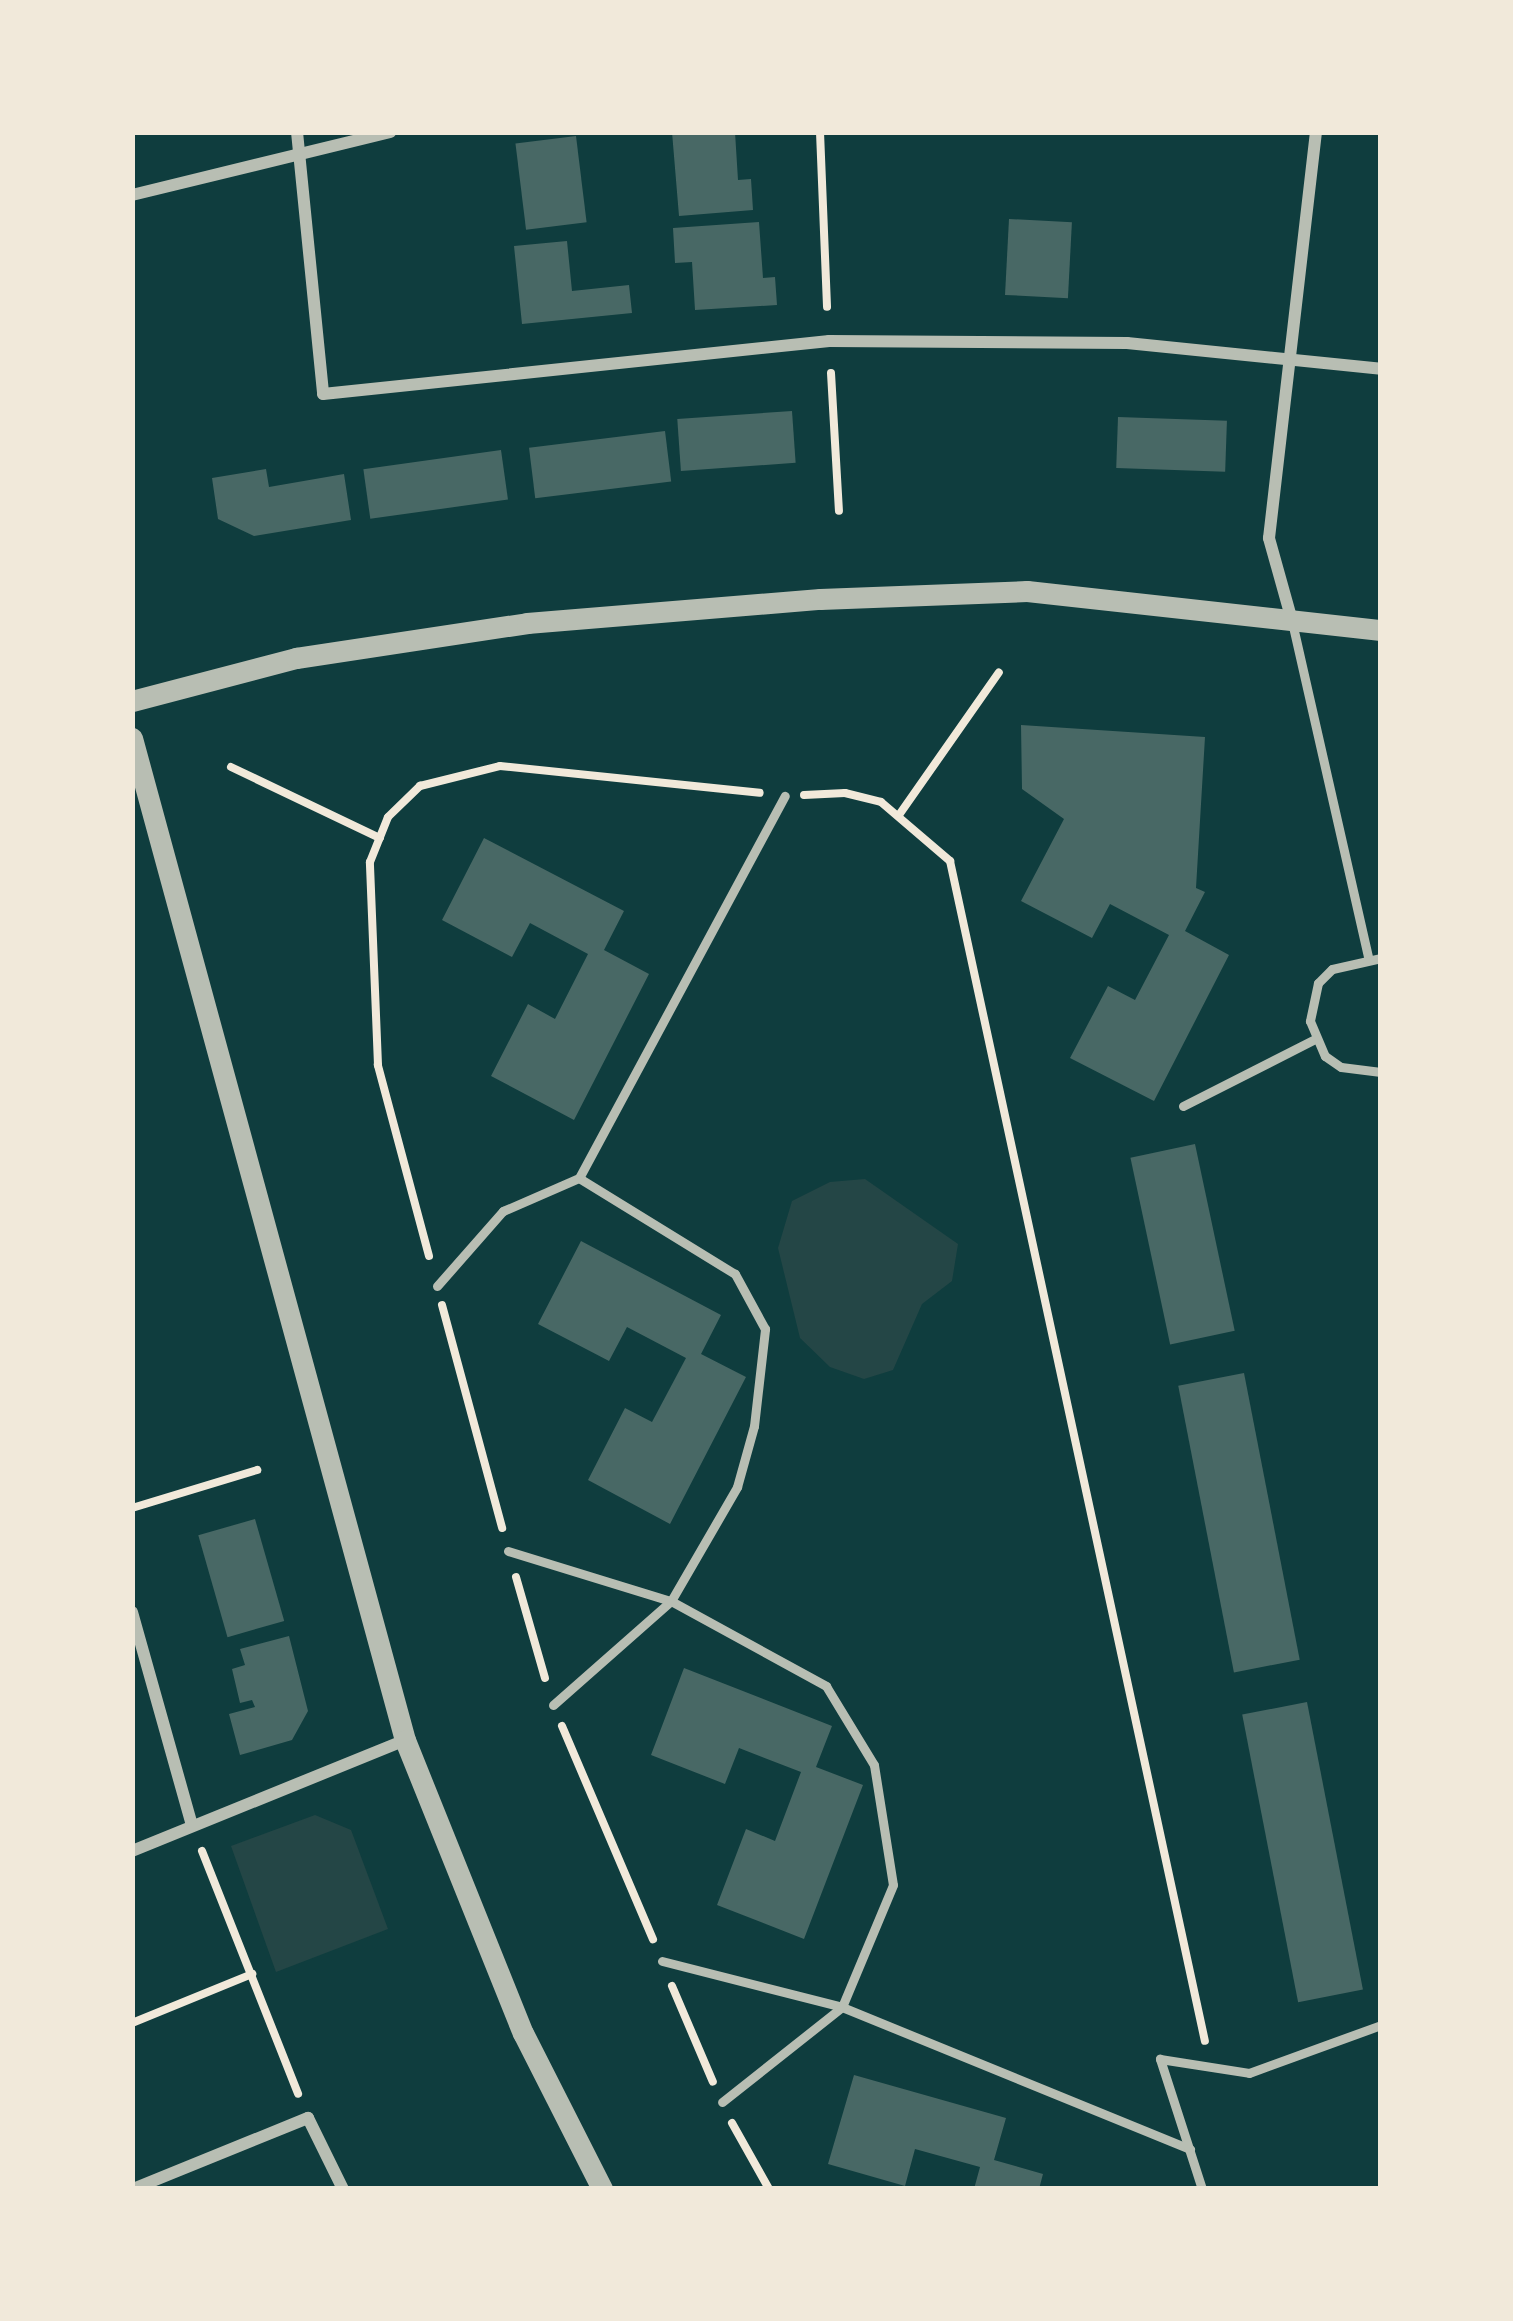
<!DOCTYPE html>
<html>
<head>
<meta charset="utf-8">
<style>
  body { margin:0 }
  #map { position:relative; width:1513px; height:2321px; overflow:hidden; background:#0f3d3e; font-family:"Golos Text",sans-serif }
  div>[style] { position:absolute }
  .green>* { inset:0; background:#244646 }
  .building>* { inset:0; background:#486865; transform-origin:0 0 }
  .path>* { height:8px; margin:-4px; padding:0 4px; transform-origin:4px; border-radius:4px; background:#f1e9da }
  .service>* { height:9px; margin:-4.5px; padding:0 4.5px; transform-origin:4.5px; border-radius:4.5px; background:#b8beb3 }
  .minor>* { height:12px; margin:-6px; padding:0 6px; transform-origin:6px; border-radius:6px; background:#b8beb3 }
  .tertiary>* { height:21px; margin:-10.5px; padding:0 10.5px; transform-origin:10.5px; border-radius:10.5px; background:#b8beb3 }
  span { translate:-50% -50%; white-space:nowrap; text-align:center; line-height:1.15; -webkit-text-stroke:12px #f1e9da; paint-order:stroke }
  .frame { position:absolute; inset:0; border:135px solid #f1e9da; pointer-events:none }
</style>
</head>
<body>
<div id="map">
  <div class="green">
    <i style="clip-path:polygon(865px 1179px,958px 1244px,952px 1281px,922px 1304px,893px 1370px,864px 1379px,830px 1367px,800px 1338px,778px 1248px,792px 1201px,830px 1182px)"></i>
    <i style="clip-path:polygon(315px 1815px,351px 1830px,388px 1929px,276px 1972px,231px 1846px)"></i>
  </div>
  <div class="building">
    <i style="clip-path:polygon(672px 132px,735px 132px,738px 180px,751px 179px,753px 210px,679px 216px)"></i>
    <i style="left:576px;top:136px;width:87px;height:61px;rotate:83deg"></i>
    <i style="left:1009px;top:219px;width:63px;height:76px;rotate:3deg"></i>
    <i style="clip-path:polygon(759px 222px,763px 278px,775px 277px,777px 305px,695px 310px,692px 262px,675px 263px,673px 228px)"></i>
    <i style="clip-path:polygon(567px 241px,572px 291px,629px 285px,632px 313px,522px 324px,514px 246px)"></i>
    <i style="left:792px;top:411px;width:52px;height:115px;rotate:86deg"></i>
    <i style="left:1118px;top:417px;width:109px;height:51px;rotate:2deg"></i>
    <i style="left:665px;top:431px;width:51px;height:137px;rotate:83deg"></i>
    <i style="left:501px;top:450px;width:50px;height:139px;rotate:82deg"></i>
    <i style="clip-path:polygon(266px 469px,269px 487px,344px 474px,351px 520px,254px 536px,218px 519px,212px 478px)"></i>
    <i style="clip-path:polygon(1021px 725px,1205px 737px,1196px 888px,1205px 892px,1185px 931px,1229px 955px,1154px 1101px,1070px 1058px,1108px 986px,1135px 1000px,1169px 935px,1110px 904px,1092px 938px,1021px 901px,1064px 819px,1022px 789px)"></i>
    <i style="clip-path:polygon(484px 838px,624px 911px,604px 950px,649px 974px,574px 1120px,491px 1076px,528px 1004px,555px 1019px,588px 954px,530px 923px,512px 957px,442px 920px)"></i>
    <i style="left:1195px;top:1144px;width:191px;height:66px;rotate:78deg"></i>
    <i style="clip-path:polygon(581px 1241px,721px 1315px,701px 1354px,746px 1377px,670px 1524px,588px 1480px,625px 1408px,652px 1422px,686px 1358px,627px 1327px,609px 1361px,538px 1324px)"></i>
    <i style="left:1244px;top:1373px;width:292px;height:67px;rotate:79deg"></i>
    <i style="left:255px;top:1519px;width:106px;height:59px;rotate:74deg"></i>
    <i style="clip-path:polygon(289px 1636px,308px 1711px,292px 1740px,240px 1755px,229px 1714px,255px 1707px,252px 1700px,240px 1703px,232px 1669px,245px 1665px,240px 1649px)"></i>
    <i style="clip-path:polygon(684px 1668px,832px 1726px,816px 1767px,863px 1785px,804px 1939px,717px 1905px,746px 1829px,775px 1841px,801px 1772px,739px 1748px,725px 1784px,651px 1755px)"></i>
    <i style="left:1307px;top:1702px;width:293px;height:66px;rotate:79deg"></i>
    <i style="clip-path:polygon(854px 2075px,1006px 2118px,994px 2160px,1043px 2174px,1039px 2189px,974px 2189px,980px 2167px,915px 2149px,905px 2186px,828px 2164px)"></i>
  </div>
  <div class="path">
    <i style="left:820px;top:132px;width:175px;rotate:87.7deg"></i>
    <i style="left:831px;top:373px;width:138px;rotate:86.7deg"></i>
    <i style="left:231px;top:767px;width:165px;rotate:25.5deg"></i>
    <i style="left:804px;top:795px;width:41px;rotate:-2.8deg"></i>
    <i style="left:845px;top:793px;width:37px;rotate:14deg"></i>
    <i style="left:881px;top:802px;width:91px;rotate:40.5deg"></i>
    <i style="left:950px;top:861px;width:1207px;rotate:77.81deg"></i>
    <i style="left:899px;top:815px;width:174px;rotate:-55deg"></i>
    <i style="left:429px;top:1256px;width:198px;rotate:-105deg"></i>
    <i style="left:378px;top:1065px;width:203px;rotate:-92.3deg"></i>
    <i style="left:370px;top:862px;width:48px;rotate:-68.2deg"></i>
    <i style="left:388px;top:817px;width:45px;rotate:-44.1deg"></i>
    <i style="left:420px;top:786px;width:82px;rotate:-14deg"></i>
    <i style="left:500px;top:766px;width:261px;rotate:5.9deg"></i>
    <i style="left:442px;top:1305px;width:231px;rotate:74.9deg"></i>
    <i style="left:132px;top:1508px;width:131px;rotate:-16.9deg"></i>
    <i style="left:516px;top:1577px;width:105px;rotate:74deg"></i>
    <i style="left:562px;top:1726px;width:232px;rotate:66.9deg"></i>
    <i style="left:202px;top:1851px;width:261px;rotate:68.4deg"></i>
    <i style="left:672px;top:1986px;width:104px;rotate:66.9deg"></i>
    <i style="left:132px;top:2023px;width:130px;rotate:-22.2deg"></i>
    <i style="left:732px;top:2123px;width:76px;rotate:60.7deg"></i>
  </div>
  <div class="service">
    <i style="left:1292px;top:622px;width:343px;rotate:77.2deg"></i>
    <i style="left:1381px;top:958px;width:50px;rotate:167.3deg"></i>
    <i style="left:1332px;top:969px;width:20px;rotate:135deg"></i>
    <i style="left:1318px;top:983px;width:39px;rotate:102deg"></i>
    <i style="left:1310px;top:1021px;width:38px;rotate:67deg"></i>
    <i style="left:1325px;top:1056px;width:19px;rotate:35deg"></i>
    <i style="left:1341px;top:1067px;width:40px;rotate:7.1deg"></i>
    <i style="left:1183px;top:1106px;width:148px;rotate:-26.9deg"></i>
    <i style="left:437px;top:1286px;width:100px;rotate:-48.7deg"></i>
    <i style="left:503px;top:1211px;width:83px;rotate:-23.5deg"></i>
    <i style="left:579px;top:1178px;width:434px;rotate:-61.7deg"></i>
    <i style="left:508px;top:1551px;width:170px;rotate:17.1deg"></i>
    <i style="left:671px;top:1601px;width:132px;rotate:-59.9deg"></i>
    <i style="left:737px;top:1487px;width:63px;rotate:-74.4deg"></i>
    <i style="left:754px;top:1426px;width:98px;rotate:-83.5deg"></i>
    <i style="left:765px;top:1329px;width:63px;rotate:-118.6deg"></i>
    <i style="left:735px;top:1274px;width:183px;rotate:-148.4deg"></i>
    <i style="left:553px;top:1705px;width:157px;rotate:-41.4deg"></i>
    <i style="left:671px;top:1601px;width:177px;rotate:28.7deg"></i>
    <i style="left:826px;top:1686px;width:92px;rotate:58.7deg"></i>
    <i style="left:874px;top:1765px;width:121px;rotate:81deg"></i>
    <i style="left:893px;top:1885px;width:132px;rotate:112.7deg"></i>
    <i style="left:842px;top:2007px;width:153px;rotate:141.6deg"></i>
    <i style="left:662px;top:1961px;width:186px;rotate:14.3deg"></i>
    <i style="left:842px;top:2007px;width:376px;rotate:22.2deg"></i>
    <i style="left:1202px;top:2189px;width:137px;rotate:-107.9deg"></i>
    <i style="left:1160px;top:2059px;width:90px;rotate:8.9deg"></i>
    <i style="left:1249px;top:2073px;width:140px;rotate:-20deg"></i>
  </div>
  <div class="minor">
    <i style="left:297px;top:132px;width:263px;rotate:84.3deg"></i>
    <i style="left:323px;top:394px;width:509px;rotate:-5.98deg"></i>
    <i style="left:829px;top:341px;width:298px;rotate:0.4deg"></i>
    <i style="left:1127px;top:343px;width:255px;rotate:5.8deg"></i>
    <i style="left:132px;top:195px;width:266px;rotate:-13.7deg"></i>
    <i style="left:1291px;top:617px;width:82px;rotate:-105.6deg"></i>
    <i style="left:1269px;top:538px;width:409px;rotate:-83.4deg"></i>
    <i style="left:132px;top:1612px;width:222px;rotate:74.3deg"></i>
    <i style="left:132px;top:1851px;width:295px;rotate:-22.1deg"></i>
    <i style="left:133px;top:2189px;width:189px;rotate:-22.1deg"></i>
    <i style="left:308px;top:2118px;width:79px;rotate:63.8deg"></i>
  </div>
  <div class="tertiary">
    <i style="left:132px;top:701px;width:170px;rotate:-14.7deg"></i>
    <i style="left:296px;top:658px;width:234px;rotate:-8.6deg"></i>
    <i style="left:527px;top:623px;width:294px;rotate:-4.7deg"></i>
    <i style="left:820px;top:599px;width:207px;rotate:-2.2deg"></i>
    <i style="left:1027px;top:591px;width:356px;rotate:6.3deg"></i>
    <i style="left:132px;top:738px;width:1039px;rotate:74.76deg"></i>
    <i style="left:405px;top:1740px;width:316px;rotate:68.1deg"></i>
    <i style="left:523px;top:2033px;width:175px;rotate:63.1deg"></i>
  </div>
  <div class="frame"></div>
</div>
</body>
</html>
